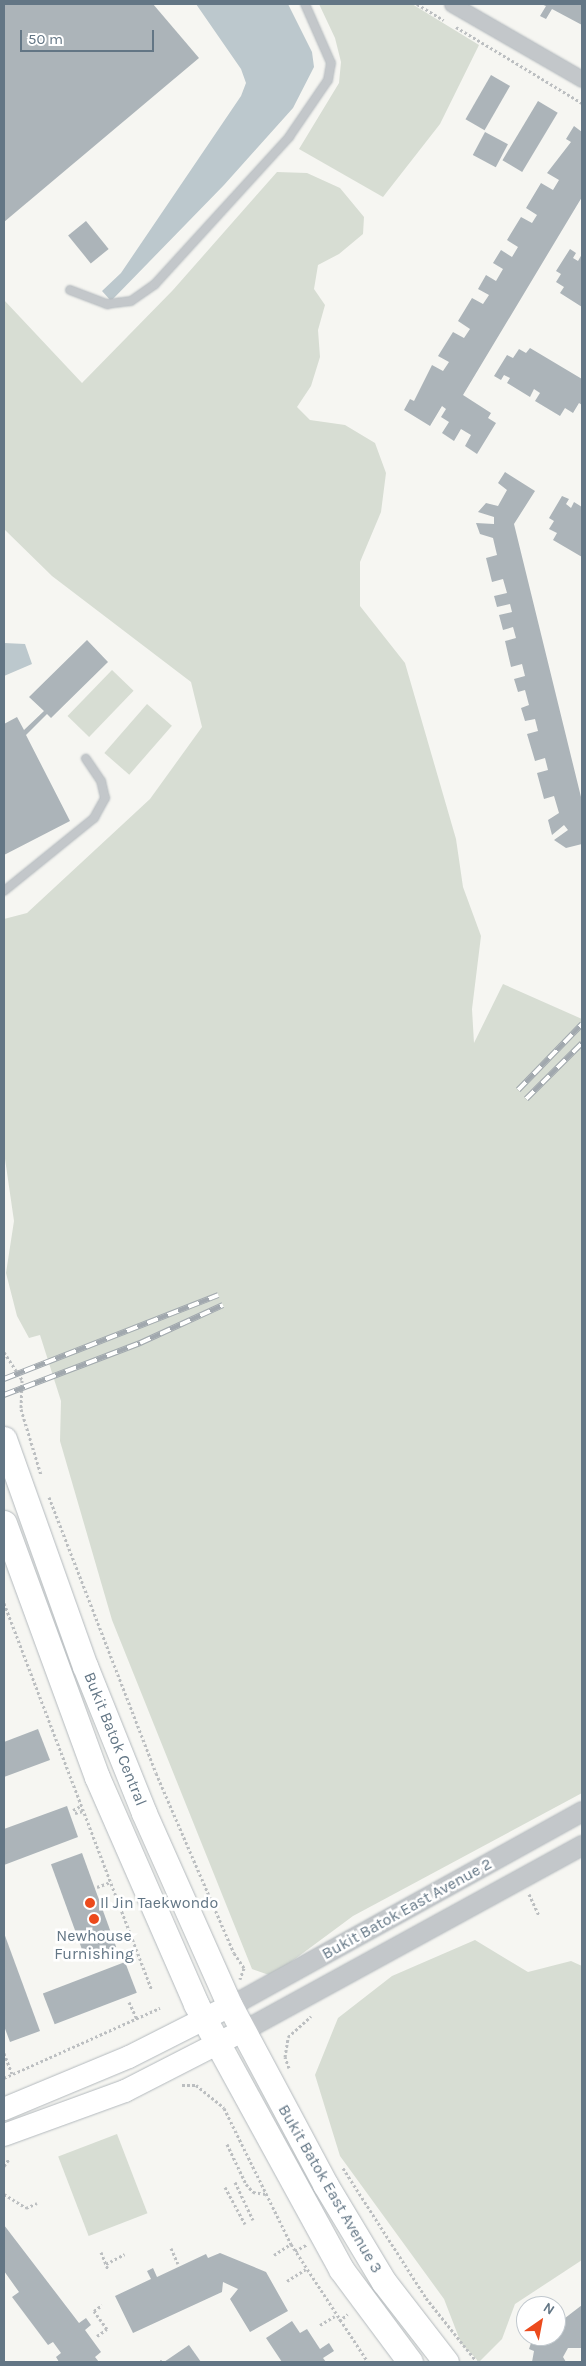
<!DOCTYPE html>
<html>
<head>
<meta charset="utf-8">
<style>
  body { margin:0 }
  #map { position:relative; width:586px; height:2366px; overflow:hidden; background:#f6f6f2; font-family:Karla,sans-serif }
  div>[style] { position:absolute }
  .green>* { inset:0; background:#d7ddd3; transform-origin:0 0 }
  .water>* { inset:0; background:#bcc8cd }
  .building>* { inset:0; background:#acb4b9; transform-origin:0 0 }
  .path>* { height:3px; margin-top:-1.5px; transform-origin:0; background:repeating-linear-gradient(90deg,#bcbfc1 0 2.5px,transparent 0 5px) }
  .roads { filter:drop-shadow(0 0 1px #b3b9bd) drop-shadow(0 0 1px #b3b9bd) }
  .service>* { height:8px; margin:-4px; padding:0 4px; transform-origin:4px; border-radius:4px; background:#c3c7ca }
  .minor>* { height:15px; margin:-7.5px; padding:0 7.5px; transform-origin:7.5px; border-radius:7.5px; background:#c3c7ca }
  .tertiary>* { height:19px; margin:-9.5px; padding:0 9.5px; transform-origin:9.5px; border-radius:9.5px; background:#c3c7ca }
  .secondary>* { height:22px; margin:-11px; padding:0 11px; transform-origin:11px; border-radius:11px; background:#fff }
  .primary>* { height:25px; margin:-12.5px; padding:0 12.5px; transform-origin:12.5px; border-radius:12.5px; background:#fff }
  .rail>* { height:5.5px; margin-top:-2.75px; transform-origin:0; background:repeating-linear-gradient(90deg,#fff 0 11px,#a1a8ae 0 22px); box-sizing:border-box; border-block:1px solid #a1a8ae }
  .dots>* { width:14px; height:14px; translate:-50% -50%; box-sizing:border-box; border:2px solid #fff; border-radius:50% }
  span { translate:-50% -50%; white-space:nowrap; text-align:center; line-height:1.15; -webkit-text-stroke:5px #fff; paint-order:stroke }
  .street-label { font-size:16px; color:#637685 }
  .poi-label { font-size:16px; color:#637685 }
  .left { translate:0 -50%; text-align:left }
  .frame { position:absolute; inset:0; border:5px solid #637685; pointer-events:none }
  .north { position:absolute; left:516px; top:2296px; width:50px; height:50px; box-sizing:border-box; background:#fff; border:1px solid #c1c8ce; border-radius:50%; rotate:33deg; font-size:14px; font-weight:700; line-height:20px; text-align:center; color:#637685 }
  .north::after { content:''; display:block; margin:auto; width:18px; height:22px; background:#ec4a1c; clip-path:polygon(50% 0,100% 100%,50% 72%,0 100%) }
  .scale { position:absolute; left:20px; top:30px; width:134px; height:22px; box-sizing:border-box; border:2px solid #637685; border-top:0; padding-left:6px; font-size:15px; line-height:18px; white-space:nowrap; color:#637685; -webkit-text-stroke:4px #fff; paint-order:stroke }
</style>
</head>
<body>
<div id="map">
  <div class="green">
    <i style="clip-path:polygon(319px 4px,412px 4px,479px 45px,440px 124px,383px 197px,299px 149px,339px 83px,341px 62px,335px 38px)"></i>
    <i style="clip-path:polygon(277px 172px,307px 173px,340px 188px,364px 217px,363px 234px,339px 254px,318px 265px,314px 289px,325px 305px,318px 330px,320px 357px,311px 386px,297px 407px,310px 420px,345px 425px,375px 443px,386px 473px,381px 512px,360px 562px,360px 606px,405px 663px,456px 839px,463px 887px,481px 936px,472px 1009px,474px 1043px,503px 984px,582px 1019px,582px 1793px,353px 1916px,272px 1976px,252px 1969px,112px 1620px,60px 1441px,61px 1401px,40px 1335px,29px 1338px,17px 1316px,6px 1273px,14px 1221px,4px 1152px,4px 919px,27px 913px,150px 799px,202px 727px,191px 682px,52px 576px,4px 529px,4px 300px,82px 383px,173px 290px)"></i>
    <i style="left:112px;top:670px;width:30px;height:64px;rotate:44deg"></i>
    <i style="left:147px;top:704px;width:33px;height:65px;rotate:41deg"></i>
    <i style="clip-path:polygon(475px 1940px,528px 1972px,571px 1961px,582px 1966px,582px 2260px,515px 2304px,502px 2339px,479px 2362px,461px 2343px,444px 2299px,340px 2156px,315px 2075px,338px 2018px,392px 1976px)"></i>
    <i style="left:117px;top:2134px;width:85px;height:63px;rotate:69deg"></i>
  </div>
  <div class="water">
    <i style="clip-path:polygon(196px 4px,288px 4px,312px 52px,314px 67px,293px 108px,224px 185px,111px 301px,102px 291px,121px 273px,241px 96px,246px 83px,241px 69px)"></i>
    <i style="clip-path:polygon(4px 643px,25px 644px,32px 664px,4px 676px)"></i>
  </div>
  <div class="building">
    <i style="clip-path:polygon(4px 4px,153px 4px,199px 58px,4px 222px)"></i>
    <i style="clip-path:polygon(541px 4px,582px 4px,582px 25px,552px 9px,546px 19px,540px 16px,546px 6px)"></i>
    <i style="left:491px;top:75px;width:22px;height:51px;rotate:30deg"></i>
    <i style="left:538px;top:101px;width:23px;height:69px;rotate:31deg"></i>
    <i style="clip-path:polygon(574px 126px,582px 132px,582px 197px,463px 395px,491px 413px,488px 418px,496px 423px,477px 454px,465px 446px,471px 435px,461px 429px,454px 441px,442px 433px,449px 422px,441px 417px,446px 409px,442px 406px,430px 426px,404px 410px,410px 399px,414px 401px,432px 365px,443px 371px,449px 362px,438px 356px,453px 332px,464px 338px,470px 329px,458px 321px,472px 298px,483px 304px,489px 295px,478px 289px,486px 275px,496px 281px,503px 269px,493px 263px,501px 250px,512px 257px,518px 247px,507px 240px,521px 217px,532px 223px,537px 215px,526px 208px,541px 183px,553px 190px,559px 180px,547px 173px,571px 142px,566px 139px)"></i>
    <i style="left:485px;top:132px;width:26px;height:26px;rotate:28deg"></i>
    <i style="left:86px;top:221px;width:36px;height:23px;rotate:51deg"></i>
    <i style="clip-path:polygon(570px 249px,576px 253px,573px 258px,578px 261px,582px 254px,582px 307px,560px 293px,564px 287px,556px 282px,561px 274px,556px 271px)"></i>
    <i style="clip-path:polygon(530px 348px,582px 379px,582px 405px,579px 403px,573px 413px,565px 408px,560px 416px,535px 401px,540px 393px,534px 389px,530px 397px,507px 383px,510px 378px,504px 375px,501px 380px,494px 376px,507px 355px,513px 358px,519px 349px,526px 353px)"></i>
    <i style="clip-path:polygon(505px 472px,535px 491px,514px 524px,582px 801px,582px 844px,566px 848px,554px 840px,568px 830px,564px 825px,552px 835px,548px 820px,559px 813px,554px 796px,544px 799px,537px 773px,548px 770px,545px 758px,535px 761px,527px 734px,538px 731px,535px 719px,525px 721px,521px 708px,529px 705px,525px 690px,518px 692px,514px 679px,525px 676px,522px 664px,511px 667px,505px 641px,516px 638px,513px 627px,503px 630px,499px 615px,512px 612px,510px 604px,497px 607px,494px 596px,507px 593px,503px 579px,492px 582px,486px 558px,497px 555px,493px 538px,480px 534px,476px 523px,494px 524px,494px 517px,478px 512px,486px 503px,498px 506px,507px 490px,498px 483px)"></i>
    <i style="clip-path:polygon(562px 496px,569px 499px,566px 504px,571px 508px,574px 502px,582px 507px,582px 557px,553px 540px,557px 533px,549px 529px,554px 521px,549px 518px)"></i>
    <i style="clip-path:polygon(87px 640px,108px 662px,51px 718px,47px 714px,26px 735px,70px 821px,4px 855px,4px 724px,17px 717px,24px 730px,44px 711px,29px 697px)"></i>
    <i style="clip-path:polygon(38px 1729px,50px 1760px,4px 1777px,4px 1742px)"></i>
    <i style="clip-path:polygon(67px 1806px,78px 1837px,4px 1865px,4px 1829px)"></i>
    <i style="left:82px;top:1853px;width:100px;height:33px;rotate:70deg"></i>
    <i style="clip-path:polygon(4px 1933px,40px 2031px,10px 2042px,4px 2026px)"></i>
    <i style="left:125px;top:1962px;width:33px;height:88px;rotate:69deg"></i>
    <i style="clip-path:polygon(4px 2225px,79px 2323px,86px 2318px,91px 2325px,85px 2330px,101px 2352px,95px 2357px,99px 2362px,59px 2362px,56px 2357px,61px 2353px,53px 2342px,48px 2345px,12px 2297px,19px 2292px,4px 2271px)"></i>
    <i style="clip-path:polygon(220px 2253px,266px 2272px,288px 2311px,250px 2332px,230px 2299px,238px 2289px,223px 2282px,222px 2292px,133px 2333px,115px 2296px,151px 2279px,147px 2271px,153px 2268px,157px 2277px,206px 2254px,208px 2258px)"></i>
    <i style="clip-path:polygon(582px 2305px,582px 2348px,568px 2348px,563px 2357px,566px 2362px,532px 2362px,534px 2351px,529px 2349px,531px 2343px,536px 2344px,538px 2336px,556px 2336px,556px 2325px)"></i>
    <i style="clip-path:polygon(292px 2321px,300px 2333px,307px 2329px,320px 2349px,329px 2343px,334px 2351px,323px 2358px,326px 2362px,282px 2362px,266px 2338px)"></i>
    <i style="clip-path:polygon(189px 2345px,201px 2362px,164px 2362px)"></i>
  </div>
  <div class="path">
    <i style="left:417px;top:4px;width:31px;rotate:31deg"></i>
    <i style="left:456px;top:27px;width:147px;rotate:31.1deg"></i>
    <i style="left:4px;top:1352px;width:33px;rotate:57deg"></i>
    <i style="left:22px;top:1380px;width:29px;rotate:92deg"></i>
    <i style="left:21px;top:1409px;width:69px;rotate:73.1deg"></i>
    <i style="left:49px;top:1497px;width:296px;rotate:68.8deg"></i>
    <i style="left:156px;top:1773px;width:196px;rotate:66.6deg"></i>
    <i style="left:234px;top:1953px;width:18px;rotate:56deg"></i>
    <i style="left:244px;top:1968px;width:12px;rotate:110deg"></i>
    <i style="left:4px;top:1603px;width:414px;rotate:69.1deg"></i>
    <i style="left:73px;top:1810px;width:9px;rotate:-27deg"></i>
    <i style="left:75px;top:1813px;width:8px;rotate:-14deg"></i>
    <i style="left:97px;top:1887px;width:15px;rotate:-20deg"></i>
    <i style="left:529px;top:1894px;width:23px;rotate:65deg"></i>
    <i style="left:129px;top:2002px;width:19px;rotate:65deg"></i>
    <i style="left:4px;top:2053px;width:22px;rotate:69deg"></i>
    <i style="left:289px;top:2068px;width:12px;rotate:-110deg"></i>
    <i style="left:285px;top:2057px;width:20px;rotate:-81deg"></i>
    <i style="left:288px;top:2037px;width:31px;rotate:-42deg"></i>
    <i style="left:4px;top:2078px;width:171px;rotate:-24.2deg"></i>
    <i style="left:182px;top:2085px;width:14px"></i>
    <i style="left:196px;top:2085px;width:36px;rotate:39deg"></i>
    <i style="left:224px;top:2108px;width:152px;rotate:63.8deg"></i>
    <i style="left:291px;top:2244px;width:141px;rotate:56.9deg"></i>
    <i style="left:227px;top:2144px;width:44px;rotate:64.6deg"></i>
    <i style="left:246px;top:2184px;width:11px;rotate:49deg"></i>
    <i style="left:253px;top:2192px;width:13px;rotate:9deg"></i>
    <i style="left:4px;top:2166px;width:9px;rotate:-54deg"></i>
    <i style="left:343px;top:2168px;width:154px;rotate:57.4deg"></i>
    <i style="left:426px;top:2298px;width:82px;rotate:51.4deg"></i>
    <i style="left:235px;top:2182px;width:42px;rotate:64.7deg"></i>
    <i style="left:225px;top:2187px;width:42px;rotate:61.6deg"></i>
    <i style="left:4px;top:2194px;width:26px;rotate:32deg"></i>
    <i style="left:26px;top:2208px;width:12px;rotate:-24deg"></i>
    <i style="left:171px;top:2248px;width:17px;rotate:66deg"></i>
    <i style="left:295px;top:2251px;width:13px;rotate:-29deg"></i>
    <i style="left:101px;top:2252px;width:18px;rotate:68deg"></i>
    <i style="left:274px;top:2255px;width:20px;rotate:-33deg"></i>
    <i style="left:106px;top:2264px;width:21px;rotate:-28deg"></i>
    <i style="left:287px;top:2281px;width:22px;rotate:-32deg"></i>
    <i style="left:339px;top:2321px;width:11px;rotate:-38deg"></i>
    <i style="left:320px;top:2325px;width:17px;rotate:-31deg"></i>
    <i style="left:97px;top:2336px;width:12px;rotate:-35deg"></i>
    <i style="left:107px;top:2329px;width:22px;rotate:-126deg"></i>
    <i style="left:94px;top:2311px;width:10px;rotate:-37deg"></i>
    <i style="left:160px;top:2360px;width:2px;rotate:63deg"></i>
  </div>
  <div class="roads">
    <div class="service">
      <i style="left:70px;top:290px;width:40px;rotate:21deg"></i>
      <i style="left:107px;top:304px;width:24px;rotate:-7deg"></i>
      <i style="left:131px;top:301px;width:29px;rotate:-35deg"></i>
      <i style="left:155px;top:284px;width:199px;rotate:-47.6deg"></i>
      <i style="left:289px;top:137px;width:69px;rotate:-55.6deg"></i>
      <i style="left:328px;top:80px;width:17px;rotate:-80deg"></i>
      <i style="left:331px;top:63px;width:64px;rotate:-113.8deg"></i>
      <i style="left:4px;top:891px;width:116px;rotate:-39deg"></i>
      <i style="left:94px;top:818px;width:23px;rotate:-61deg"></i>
      <i style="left:105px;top:798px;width:17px;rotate:-103deg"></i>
      <i style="left:101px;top:781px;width:27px;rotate:-124deg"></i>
    </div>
    <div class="minor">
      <i style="left:452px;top:4px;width:150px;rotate:30deg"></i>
    </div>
    <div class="tertiary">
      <i style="left:230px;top:2006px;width:402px;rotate:-29deg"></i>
      <i style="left:242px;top:2031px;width:388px;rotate:-28.7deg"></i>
    </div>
    <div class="secondary">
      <i style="left:4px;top:2109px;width:135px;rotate:-22.6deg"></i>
      <i style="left:129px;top:2057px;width:113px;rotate:-26.8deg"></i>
      <i style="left:4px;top:2135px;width:129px;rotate:-20deg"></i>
      <i style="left:125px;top:2091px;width:131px;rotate:-27.1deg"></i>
    </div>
    <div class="primary">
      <i style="left:4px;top:1439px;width:241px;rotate:70.4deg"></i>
      <i style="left:85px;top:1666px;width:158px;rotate:68.1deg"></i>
      <i style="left:144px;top:1813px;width:211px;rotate:66deg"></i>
      <i style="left:230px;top:2006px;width:202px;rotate:61.9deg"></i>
      <i style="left:325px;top:2184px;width:114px;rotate:59deg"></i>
      <i style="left:384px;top:2282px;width:101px;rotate:52.2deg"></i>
      <i style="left:4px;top:1523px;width:270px;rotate:69.9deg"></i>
      <i style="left:97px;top:1777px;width:248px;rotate:66.4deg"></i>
      <i style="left:196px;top:2004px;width:302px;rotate:61.3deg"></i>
      <i style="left:341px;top:2269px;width:116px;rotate:53.4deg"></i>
    </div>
  </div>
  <div class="rail">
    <i style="left:518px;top:1090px;width:92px;rotate:-45.9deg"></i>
    <i style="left:526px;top:1099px;width:79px;rotate:-45deg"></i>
    <i style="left:4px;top:1379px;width:230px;rotate:-21.4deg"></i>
    <i style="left:4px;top:1395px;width:146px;rotate:-20.9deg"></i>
    <i style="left:140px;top:1343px;width:91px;rotate:-24.6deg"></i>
  </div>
  <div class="dots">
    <i style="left:90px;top:1903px;background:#ec4a1c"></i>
    <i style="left:94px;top:1919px;background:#ec4a1c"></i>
  </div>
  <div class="street-label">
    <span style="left:115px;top:1739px;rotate:68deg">Bukit Batok Central</span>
    <span style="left:407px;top:1909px;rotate:-29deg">Bukit Batok East Avenue 2</span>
    <span style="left:330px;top:2189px;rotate:60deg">Bukit Batok East Avenue 3</span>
  </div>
  <div class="poi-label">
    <span class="left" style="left:100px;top:1903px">Il Jin Taekwondo</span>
    <span style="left:94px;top:1945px">Newhouse<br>Furnishing</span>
  </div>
  <div class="frame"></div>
  <div class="north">N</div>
  <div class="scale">50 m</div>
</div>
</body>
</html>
